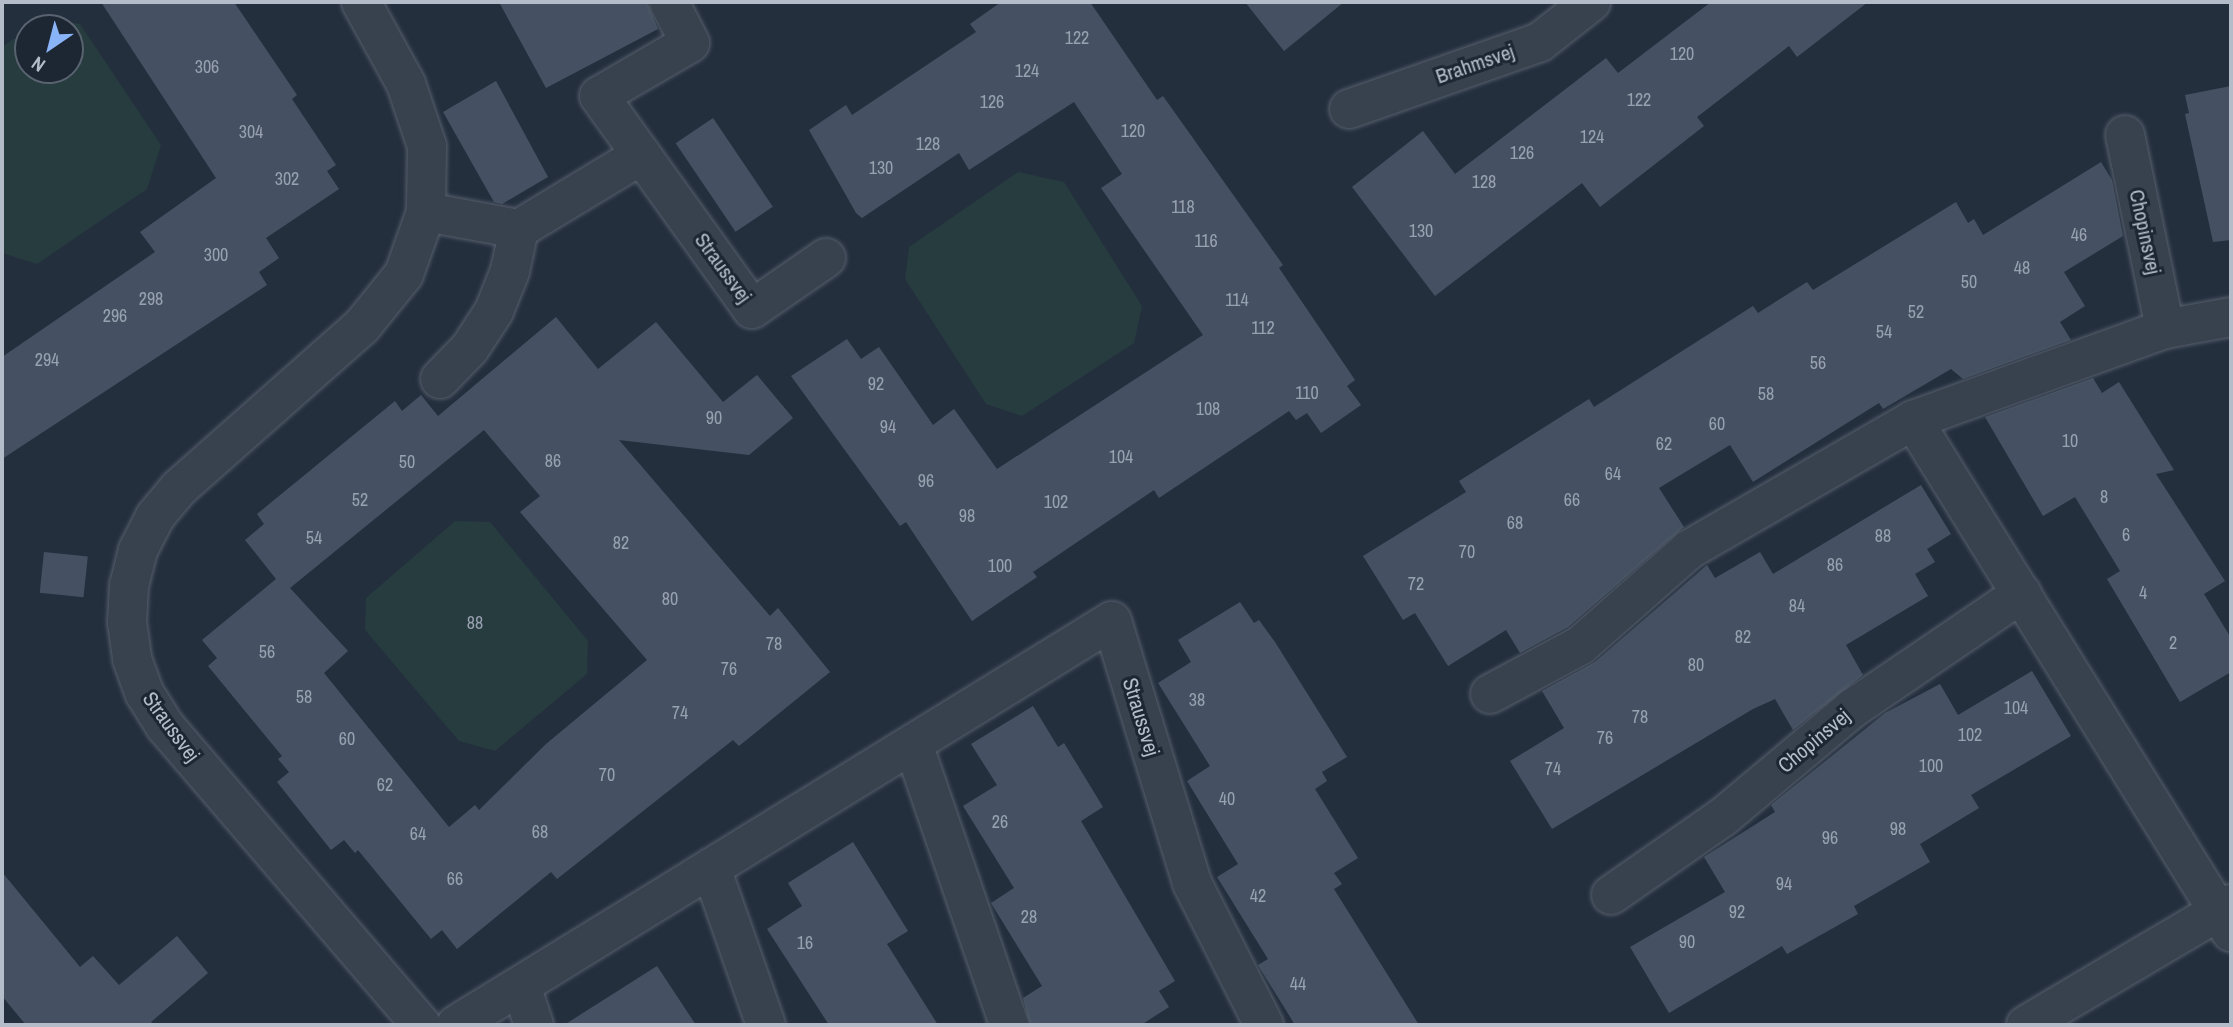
<!DOCTYPE html>
<html>
<head>
<meta charset="utf-8">
<style>
  body { margin:0 }
  #map { position:relative; width:2233px; height:1027px; overflow:hidden; background:#242f3e; font-family:"Archivo Narrow",sans-serif }
  div>[style] { position:absolute }
  .green>* { inset:0; background:#263c3f }
  .building>* { inset:0; background:#455162; transform-origin:0 0 }
  .roads { filter:drop-shadow(0 0 2px #565f6c) drop-shadow(0 0 2px #565f6c) }
  .minor>* { height:38px; margin:-19px; padding:0 19px; transform-origin:19px; border-radius:19px; background:#38414e }
  span { translate:-50% -50%; white-space:nowrap; text-align:center; line-height:1.15; -webkit-text-stroke:6px #1d2633; paint-order:stroke }
  .number-label { font-size:18px; color:#98a1af }
  .number-label span { -webkit-text-stroke-width:0 }
  .street-label { font-size:21px; color:#b4bcc9 }
  .frame { position:absolute; inset:0; border:4px solid #b4bcc9; pointer-events:none }
  .north { position:absolute; left:14px; top:14px; width:70px; height:70px; box-sizing:border-box; background:#1d2633; border:2px solid #59626f; border-radius:50%; rotate:215deg; font-size:19px; font-weight:700; line-height:28px; text-align:center; color:#b4bcc9 }
  .north::after { content:''; display:block; margin:auto; width:24px; height:32px; background:#8ab4f8; clip-path:polygon(50% 0,100% 100%,50% 72%,0 100%) }
</style>
</head>
<body>
<div id="map">
  <div class="green">
    <i style="clip-path:polygon(44px 18px,80px 24px,161px 145px,147px 189px,37px 264px,2px 253px,2px 47px,28px 29px,28px 70px,70px 70px,70px 28px,30px 28px)"></i>
    <i style="clip-path:polygon(1018px 172px,1064px 182px,1142px 306px,1134px 343px,1022px 416px,986px 404px,905px 279px,909px 247px)"></i>
    <i style="clip-path:polygon(455px 521px,490px 522px,588px 641px,587px 674px,495px 751px,459px 741px,365px 630px,366px 598px)"></i>
  </div>
  <div class="building">
    <i style="clip-path:polygon(101px 2px,234px 2px,297px 95px,292px 99px,336px 165px,327px 171px,339px 189px,266px 238px,279px 258px,259px 272px,267px 285px,2px 459px,2px 357px,155px 252px,140px 232px,216px 178px)"></i>
    <i style="clip-path:polygon(499px 2px,647px 2px,658px 29px,546px 88px)"></i>
    <i style="clip-path:polygon(1001px 2px,1090px 2px,1157px 100px,1163px 96px,1283px 265px,1279px 268px,1355px 380px,1347px 386px,1361px 405px,1321px 433px,1307px 413px,1296px 420px,1289px 411px,1159px 498px,1154px 490px,1033px 572px,1037px 577px,972px 621px,906px 522px,900px 526px,791px 376px,847px 339px,861px 359px,879px 347px,933px 425px,954px 409px,997px 469px,1203px 335px,1101px 188px,1122px 174px,1074px 102px,969px 170px,959px 153px,862px 218px,856px 213px,809px 130px,846px 105px,852px 115px,976px 32px,970px 24px)"></i>
    <i style="clip-path:polygon(1245px 2px,1344px 2px,1284px 51px)"></i>
    <i style="clip-path:polygon(1711px 2px,1868px 2px,1797px 57px,1789px 46px,1697px 117px,1704px 126px,1600px 207px,1582px 183px,1435px 296px,1352px 187px,1423px 131px,1455px 174px,1606px 58px,1618px 73px)"></i>
    <i style="clip-path:polygon(496px 81px,548px 177px,502px 204px,494px 202px,443px 112px)"></i>
    <i style="clip-path:polygon(2231px 86px,2231px 240px,2213px 242px,2185px 114px,2189px 113px,2185px 95px)"></i>
    <i style="left:713px;top:118px;width:107px;height:45px;rotate:56deg"></i>
    <i style="clip-path:polygon(2101px 162px,2112px 180px,2123px 236px,2064px 272px,2085px 306px,2060px 322px,2071px 340px,1963px 379px,1951px 369px,1883px 409px,1879px 403px,1753px 482px,1730px 445px,1659px 488px,1684px 527px,1568px 627px,1520px 653px,1506px 630px,1448px 666px,1415px 613px,1403px 620px,1363px 556px,1466px 492px,1459px 481px,1589px 399px,1594px 407px,1753px 306px,1758px 313px,1807px 282px,1813px 290px,1956px 202px,1968px 223px,1974px 219px,1983px 235px)"></i>
    <i style="clip-path:polygon(evenodd,556px 317px,598px 369px,656px 322px,723px 402px,757px 375px,793px 418px,749px 455px,619px 440px,770px 616px,778px 608px,830px 672px,739px 746px,733px 740px,557px 879px,551px 872px,457px 949px,442px 930px,431px 939px,358px 850px,355px 853px,344px 840px,331px 850px,277px 782px,289px 772px,278px 759px,282px 756px,208px 666px,217px 658px,202px 640px,276px 579px,245px 540px,264px 524px,257px 514px,395px 401px,402px 411px,421px 395px,438px 416px,556px 317px,484px 430px,540px 496px,520px 512px,647px 660px,546px 744px,479px 810px,475px 805px,449px 827px,324px 673px,348px 651px,290px 588px,484px 430px)"></i>
    <i style="clip-path:polygon(2093px 378px,2102px 393px,2119px 382px,2174px 470px,2156px 474px,2225px 581px,2204px 594px,2231px 638px,2231px 672px,2180px 702px,2107px 579px,2120px 571px,2075px 497px,2043px 516px,1985px 417px)"></i>
    <i style="clip-path:polygon(1921px 485px,1951px 534px,1927px 549px,1935px 562px,1915px 574px,1928px 596px,1846px 645px,1863px 675px,1793px 730px,1775px 699px,1753px 709px,1552px 829px,1510px 761px,1564px 728px,1542px 691px,1595px 662px,1707px 565px,1715px 578px,1760px 552px,1773px 574px)"></i>
    <i style="left:44px;top:552px;width:44px;height:41px;rotate:6deg"></i>
    <i style="clip-path:polygon(1240px 602px,1254px 623px,1259px 620px,1275px 642px,1347px 757px,1322px 772px,1327px 781px,1315px 789px,1358px 858px,1334px 873px,1342px 884px,1334px 889px,1419px 1025px,1295px 1025px,1258px 965px,1268px 959px,1217px 877px,1238px 864px,1187px 781px,1210px 766px,1158px 683px,1191px 662px,1178px 640px)"></i>
    <i style="clip-path:polygon(2032px 671px,2071px 736px,1971px 795px,1979px 808px,1920px 844px,1930px 862px,1854px 906px,1858px 914px,1787px 954px,1782px 946px,1669px 1013px,1630px 947px,1725px 892px,1704px 857px,1775px 812px,1771px 805px,1885px 713px,1940px 684px,1958px 715px)"></i>
    <i style="clip-path:polygon(1033px 706px,1058px 747px,1064px 743px,1103px 807px,1081px 821px,1175px 981px,1159px 991px,1169px 1007px,1141px 1025px,1030px 1025px,1023px 998px,1042px 986px,991px 903px,1014px 888px,963px 806px,997px 785px,971px 744px)"></i>
    <i style="clip-path:polygon(853px 842px,908px 931px,887px 944px,938px 1025px,829px 1025px,767px 929px,802px 906px,788px 883px)"></i>
    <i style="clip-path:polygon(2px 872px,80px 967px,93px 956px,119px 985px,177px 936px,208px 973px,151px 1022px,155px 1025px,26px 1025px,2px 996px)"></i>
    <i style="clip-path:polygon(657px 966px,696px 1025px,564px 1025px)"></i>
  </div>
  <div class="roads">
    <div class="minor">
      <i style="left:361px;top:2px;width:94px;rotate:61.2deg"></i>
      <i style="left:406px;top:84px;width:65px;rotate:71.3deg"></i>
      <i style="left:427px;top:146px;width:66px;rotate:90.9deg"></i>
      <i style="left:426px;top:212px;width:66px;rotate:109.5deg"></i>
      <i style="left:404px;top:274px;width:67px;rotate:128.9deg"></i>
      <i style="left:362px;top:326px;width:244px;rotate:138.5deg"></i>
      <i style="left:179px;top:488px;width:38px;rotate:130deg"></i>
      <i style="left:155px;top:517px;width:37px;rotate:117deg"></i>
      <i style="left:138px;top:550px;width:36px;rotate:104deg"></i>
      <i style="left:129px;top:585px;width:37px;rotate:93deg"></i>
      <i style="left:127px;top:622px;width:37px;rotate:82deg"></i>
      <i style="left:132px;top:659px;width:37px;rotate:70deg"></i>
      <i style="left:145px;top:694px;width:38px;rotate:58deg"></i>
      <i style="left:165px;top:726px;width:394px;rotate:49.4deg"></i>
      <i style="left:669px;top:2px;width:46px;rotate:62.9deg"></i>
      <i style="left:690px;top:43px;width:105px;rotate:149.8deg"></i>
      <i style="left:599px;top:96px;width:262px;rotate:54.3deg"></i>
      <i style="left:752px;top:309px;width:90px;rotate:-34.6deg"></i>
      <i style="left:1349px;top:109px;width:202px;rotate:-19.3deg"></i>
      <i style="left:1540px;top:42px;width:65px;rotate:-38.1deg"></i>
      <i style="left:2125px;top:135px;width:198px;rotate:78.3deg"></i>
      <i style="left:426px;top:212px;width:95px;rotate:10.4deg"></i>
      <i style="left:519px;top:229px;width:143px;rotate:-31.2deg"></i>
      <i style="left:440px;top:379px;width:43px;rotate:-45.9deg"></i>
      <i style="left:470px;top:348px;width:44px;rotate:-57deg"></i>
      <i style="left:494px;top:311px;width:43px;rotate:-68.2deg"></i>
      <i style="left:510px;top:271px;width:43px;rotate:-77.9deg"></i>
      <i style="left:1913px;top:420px;width:603px;rotate:58.16deg"></i>
      <i style="left:1490px;top:694px;width:103px;rotate:-28.3deg"></i>
      <i style="left:1581px;top:645px;width:145px;rotate:-41.4deg"></i>
      <i style="left:1690px;top:549px;width:258px;rotate:-30deg"></i>
      <i style="left:1913px;top:420px;width:268px;rotate:-19.9deg"></i>
      <i style="left:2165px;top:329px;width:67px;rotate:-10.3deg"></i>
      <i style="left:913px;top:744px;width:297px;rotate:71.1deg"></i>
      <i style="left:711px;top:868px;width:166px;rotate:70.7deg"></i>
      <i style="left:1611px;top:895px;width:136px;rotate:-34.9deg"></i>
      <i style="left:1723px;top:817px;width:170px;rotate:-40deg"></i>
      <i style="left:1853px;top:708px;width:204px;rotate:-34.2deg"></i>
      <i style="left:521px;top:986px;width:41px;rotate:71.6deg"></i>
      <i style="left:456px;top:1025px;width:770px;rotate:-31.63deg"></i>
      <i style="left:1112px;top:621px;width:274px;rotate:73deg"></i>
      <i style="left:1192px;top:883px;width:159px;rotate:63.1deg"></i>
      <i style="left:2026px;top:1025px;width:238px;rotate:-30.6deg"></i>
    </div>
  </div>
  <div class="number-label">
    <span style="left:1077px;top:38px">122</span>
    <span style="left:1682px;top:54px">120</span>
    <span style="left:207px;top:67px">306</span>
    <span style="left:1027px;top:71px">124</span>
    <span style="left:1639px;top:100px">122</span>
    <span style="left:992px;top:102px">126</span>
    <span style="left:1133px;top:131px">120</span>
    <span style="left:251px;top:132px">304</span>
    <span style="left:1592px;top:137px">124</span>
    <span style="left:928px;top:144px">128</span>
    <span style="left:1522px;top:153px">126</span>
    <span style="left:881px;top:168px">130</span>
    <span style="left:287px;top:179px">302</span>
    <span style="left:1484px;top:182px">128</span>
    <span style="left:1183px;top:207px">118</span>
    <span style="left:1421px;top:231px">130</span>
    <span style="left:2079px;top:235px">46</span>
    <span style="left:1206px;top:241px">116</span>
    <span style="left:216px;top:255px">300</span>
    <span style="left:2022px;top:268px">48</span>
    <span style="left:1969px;top:282px">50</span>
    <span style="left:151px;top:299px">298</span>
    <span style="left:1237px;top:300px">114</span>
    <span style="left:1916px;top:312px">52</span>
    <span style="left:115px;top:316px">296</span>
    <span style="left:1263px;top:328px">112</span>
    <span style="left:1884px;top:332px">54</span>
    <span style="left:47px;top:360px">294</span>
    <span style="left:1818px;top:363px">56</span>
    <span style="left:876px;top:384px">92</span>
    <span style="left:1307px;top:393px">110</span>
    <span style="left:1766px;top:394px">58</span>
    <span style="left:1208px;top:409px">108</span>
    <span style="left:714px;top:418px">90</span>
    <span style="left:1717px;top:424px">60</span>
    <span style="left:888px;top:427px">94</span>
    <span style="left:2070px;top:441px">10</span>
    <span style="left:1664px;top:444px">62</span>
    <span style="left:1121px;top:457px">104</span>
    <span style="left:553px;top:461px">86</span>
    <span style="left:407px;top:462px">50</span>
    <span style="left:1613px;top:474px">64</span>
    <span style="left:926px;top:481px">96</span>
    <span style="left:2104px;top:497px">8</span>
    <span style="left:360px;top:500px">52</span>
    <span style="left:1572px;top:500px">66</span>
    <span style="left:1056px;top:502px">102</span>
    <span style="left:967px;top:516px">98</span>
    <span style="left:1515px;top:523px">68</span>
    <span style="left:2126px;top:535px">6</span>
    <span style="left:1883px;top:536px">88</span>
    <span style="left:314px;top:538px">54</span>
    <span style="left:621px;top:543px">82</span>
    <span style="left:1467px;top:552px">70</span>
    <span style="left:1835px;top:565px">86</span>
    <span style="left:1000px;top:566px">100</span>
    <span style="left:1416px;top:584px">72</span>
    <span style="left:2143px;top:593px">4</span>
    <span style="left:670px;top:599px">80</span>
    <span style="left:1797px;top:606px">84</span>
    <span style="left:475px;top:623px">88</span>
    <span style="left:1743px;top:637px">82</span>
    <span style="left:2173px;top:643px">2</span>
    <span style="left:774px;top:644px">78</span>
    <span style="left:267px;top:652px">56</span>
    <span style="left:1696px;top:665px">80</span>
    <span style="left:729px;top:669px">76</span>
    <span style="left:304px;top:697px">58</span>
    <span style="left:1197px;top:700px">38</span>
    <span style="left:2016px;top:708px">104</span>
    <span style="left:680px;top:713px">74</span>
    <span style="left:1640px;top:717px">78</span>
    <span style="left:1970px;top:735px">102</span>
    <span style="left:1605px;top:738px">76</span>
    <span style="left:347px;top:739px">60</span>
    <span style="left:1931px;top:766px">100</span>
    <span style="left:1553px;top:769px">74</span>
    <span style="left:607px;top:775px">70</span>
    <span style="left:385px;top:785px">62</span>
    <span style="left:1227px;top:799px">40</span>
    <span style="left:1000px;top:822px">26</span>
    <span style="left:1898px;top:829px">98</span>
    <span style="left:540px;top:832px">68</span>
    <span style="left:418px;top:834px">64</span>
    <span style="left:1830px;top:838px">96</span>
    <span style="left:455px;top:879px">66</span>
    <span style="left:1784px;top:884px">94</span>
    <span style="left:1258px;top:896px">42</span>
    <span style="left:1737px;top:912px">92</span>
    <span style="left:1029px;top:917px">28</span>
    <span style="left:1687px;top:942px">90</span>
    <span style="left:805px;top:943px">16</span>
    <span style="left:1298px;top:984px">44</span>
  </div>
  <div class="street-label">
    <span style="left:1475px;top:64px;rotate:-19deg">Brahmsvej</span>
    <span style="left:2145px;top:232px;rotate:78deg">Chopinsvej</span>
    <span style="left:723px;top:268px;rotate:54deg">Straussvej</span>
    <span style="left:1141px;top:717px;rotate:73deg">Straussvej</span>
    <span style="left:171px;top:727px;rotate:54deg">Straussvej</span>
    <span style="left:1814px;top:741px;rotate:-40deg">Chopinsvej</span>
  </div>
  <div class="frame"></div>
  <div class="north">N</div>
</div>
</body>
</html>
